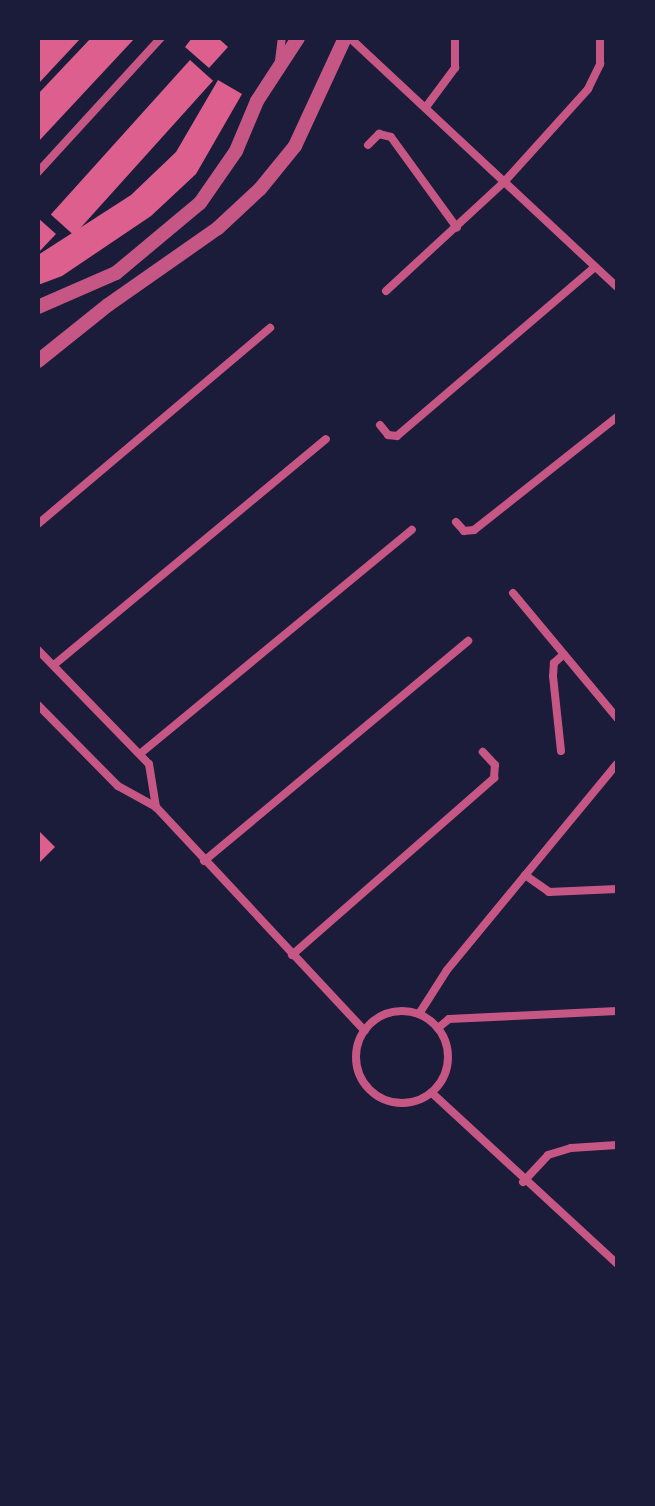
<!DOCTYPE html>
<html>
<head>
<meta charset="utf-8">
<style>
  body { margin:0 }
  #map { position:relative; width:655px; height:1506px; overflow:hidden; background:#1b1b3a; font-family:"Work Sans",sans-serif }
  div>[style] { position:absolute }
  .building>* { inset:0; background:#dd5f8e; transform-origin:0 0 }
  .minor>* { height:8px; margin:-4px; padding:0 4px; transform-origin:4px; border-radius:4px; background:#c65784 }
  .minor>.ring { margin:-4px; padding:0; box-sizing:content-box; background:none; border:8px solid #c65784; border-radius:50% }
  .tertiary>* { height:14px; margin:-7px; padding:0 7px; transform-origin:7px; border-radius:7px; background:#c65784 }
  span { translate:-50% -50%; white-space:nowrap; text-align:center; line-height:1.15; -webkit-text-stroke:6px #1b1b3a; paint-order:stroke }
  .frame { position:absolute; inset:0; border:40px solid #1b1b3a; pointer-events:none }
</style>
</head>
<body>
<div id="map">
  <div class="building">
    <i style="clip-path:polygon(38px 38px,81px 38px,38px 84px)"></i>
    <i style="clip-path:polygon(91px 38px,135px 38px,38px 142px,38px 94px)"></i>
    <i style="clip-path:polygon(192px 38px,218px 38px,228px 47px,209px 68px,185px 47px)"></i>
    <i style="left:190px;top:60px;width:31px;height:208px;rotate:42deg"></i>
    <i style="clip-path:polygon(218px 80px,242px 94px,196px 174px,151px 216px,62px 276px,38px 285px,38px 255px,131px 195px,176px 152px)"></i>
    <i style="clip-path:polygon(38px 218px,56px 234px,38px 253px)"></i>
    <i style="clip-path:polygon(38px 830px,55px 847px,38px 864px)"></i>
  </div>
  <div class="minor">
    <i style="left:350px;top:38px;width:365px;rotate:43deg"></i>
    <i style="left:279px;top:61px;width:23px;rotate:-83deg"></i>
    <i style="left:426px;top:107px;width:49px;rotate:-53.4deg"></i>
    <i style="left:455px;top:68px;width:30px;rotate:-90deg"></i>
    <i style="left:368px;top:145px;width:16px;rotate:-45deg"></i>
    <i style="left:379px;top:134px;width:12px;rotate:14deg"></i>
    <i style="left:391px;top:137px;width:112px;rotate:54deg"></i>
    <i style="left:38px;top:172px;width:182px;rotate:-47.5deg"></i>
    <i style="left:386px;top:291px;width:162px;rotate:-42.7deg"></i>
    <i style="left:505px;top:181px;width:124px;rotate:-47.9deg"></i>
    <i style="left:588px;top:89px;width:28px;rotate:-64deg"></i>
    <i style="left:600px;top:64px;width:26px;rotate:-90deg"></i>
    <i style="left:380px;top:425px;width:13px;rotate:51deg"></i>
    <i style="left:388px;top:435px;width:9px;rotate:6deg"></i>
    <i style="left:397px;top:436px;width:260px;rotate:-40.5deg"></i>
    <i style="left:456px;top:522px;width:12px;rotate:48deg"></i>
    <i style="left:464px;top:531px;width:10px;rotate:-6deg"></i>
    <i style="left:474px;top:530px;width:182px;rotate:-38.3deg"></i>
    <i style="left:38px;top:524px;width:304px;rotate:-40.2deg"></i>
    <i style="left:513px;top:593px;width:163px;rotate:50.2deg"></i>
    <i style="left:38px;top:650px;width:159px;rotate:45.8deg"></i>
    <i style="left:149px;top:764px;width:44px;rotate:80.8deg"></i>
    <i style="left:55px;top:664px;width:352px;rotate:-39.7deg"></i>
    <i style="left:38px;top:705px;width:114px;rotate:45.4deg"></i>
    <i style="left:118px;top:786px;width:43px;rotate:28.9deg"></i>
    <i style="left:156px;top:807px;width:306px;rotate:47deg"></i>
    <i style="left:561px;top:751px;width:75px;rotate:-96.1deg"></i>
    <i style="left:553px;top:676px;width:13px;rotate:-86deg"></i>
    <i style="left:554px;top:663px;width:13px;rotate:-42deg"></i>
    <i style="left:141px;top:753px;width:351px;rotate:-39.5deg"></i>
    <i style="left:204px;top:861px;width:344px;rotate:-39.8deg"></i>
    <i style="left:525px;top:875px;width:29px;rotate:35deg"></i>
    <i style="left:549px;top:892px;width:68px;rotate:-2.5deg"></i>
    <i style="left:292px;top:955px;width:269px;rotate:-41.2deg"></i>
    <i style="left:494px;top:778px;width:13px;rotate:-86deg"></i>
    <i style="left:495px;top:765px;width:18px;rotate:-133deg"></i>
    <i class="ring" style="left:356px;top:1011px;width:84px;height:84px"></i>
    <i style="left:419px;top:1014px;width:52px;rotate:-57.5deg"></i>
    <i style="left:447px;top:970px;width:267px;rotate:-50.5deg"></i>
    <i style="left:438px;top:1028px;width:14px;rotate:-39deg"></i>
    <i style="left:449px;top:1019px;width:168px;rotate:-2.7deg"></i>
    <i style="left:432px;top:1093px;width:252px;rotate:42.7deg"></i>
    <i style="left:523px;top:1182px;width:37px;rotate:-47deg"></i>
    <i style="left:548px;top:1155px;width:24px;rotate:-17deg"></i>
    <i style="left:571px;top:1148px;width:46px;rotate:-3.7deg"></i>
  </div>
  <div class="tertiary">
    <i style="left:38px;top:307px;width:85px;rotate:-23.6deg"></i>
    <i style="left:116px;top:273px;width:109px;rotate:-39.8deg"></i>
    <i style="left:200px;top:203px;width:63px;rotate:-55.3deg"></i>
    <i style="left:236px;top:151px;width:54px;rotate:-67.2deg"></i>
    <i style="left:257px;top:101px;width:75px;rotate:-56.9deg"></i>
    <i style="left:38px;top:361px;width:90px;rotate:-38.7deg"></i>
    <i style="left:108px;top:305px;width:134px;rotate:-35deg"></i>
    <i style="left:218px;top:228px;width:57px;rotate:-42.9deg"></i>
    <i style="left:260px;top:189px;width:55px;rotate:-50.9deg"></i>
    <i style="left:295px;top:146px;width:119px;rotate:-65.2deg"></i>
  </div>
  <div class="frame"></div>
</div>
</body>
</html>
